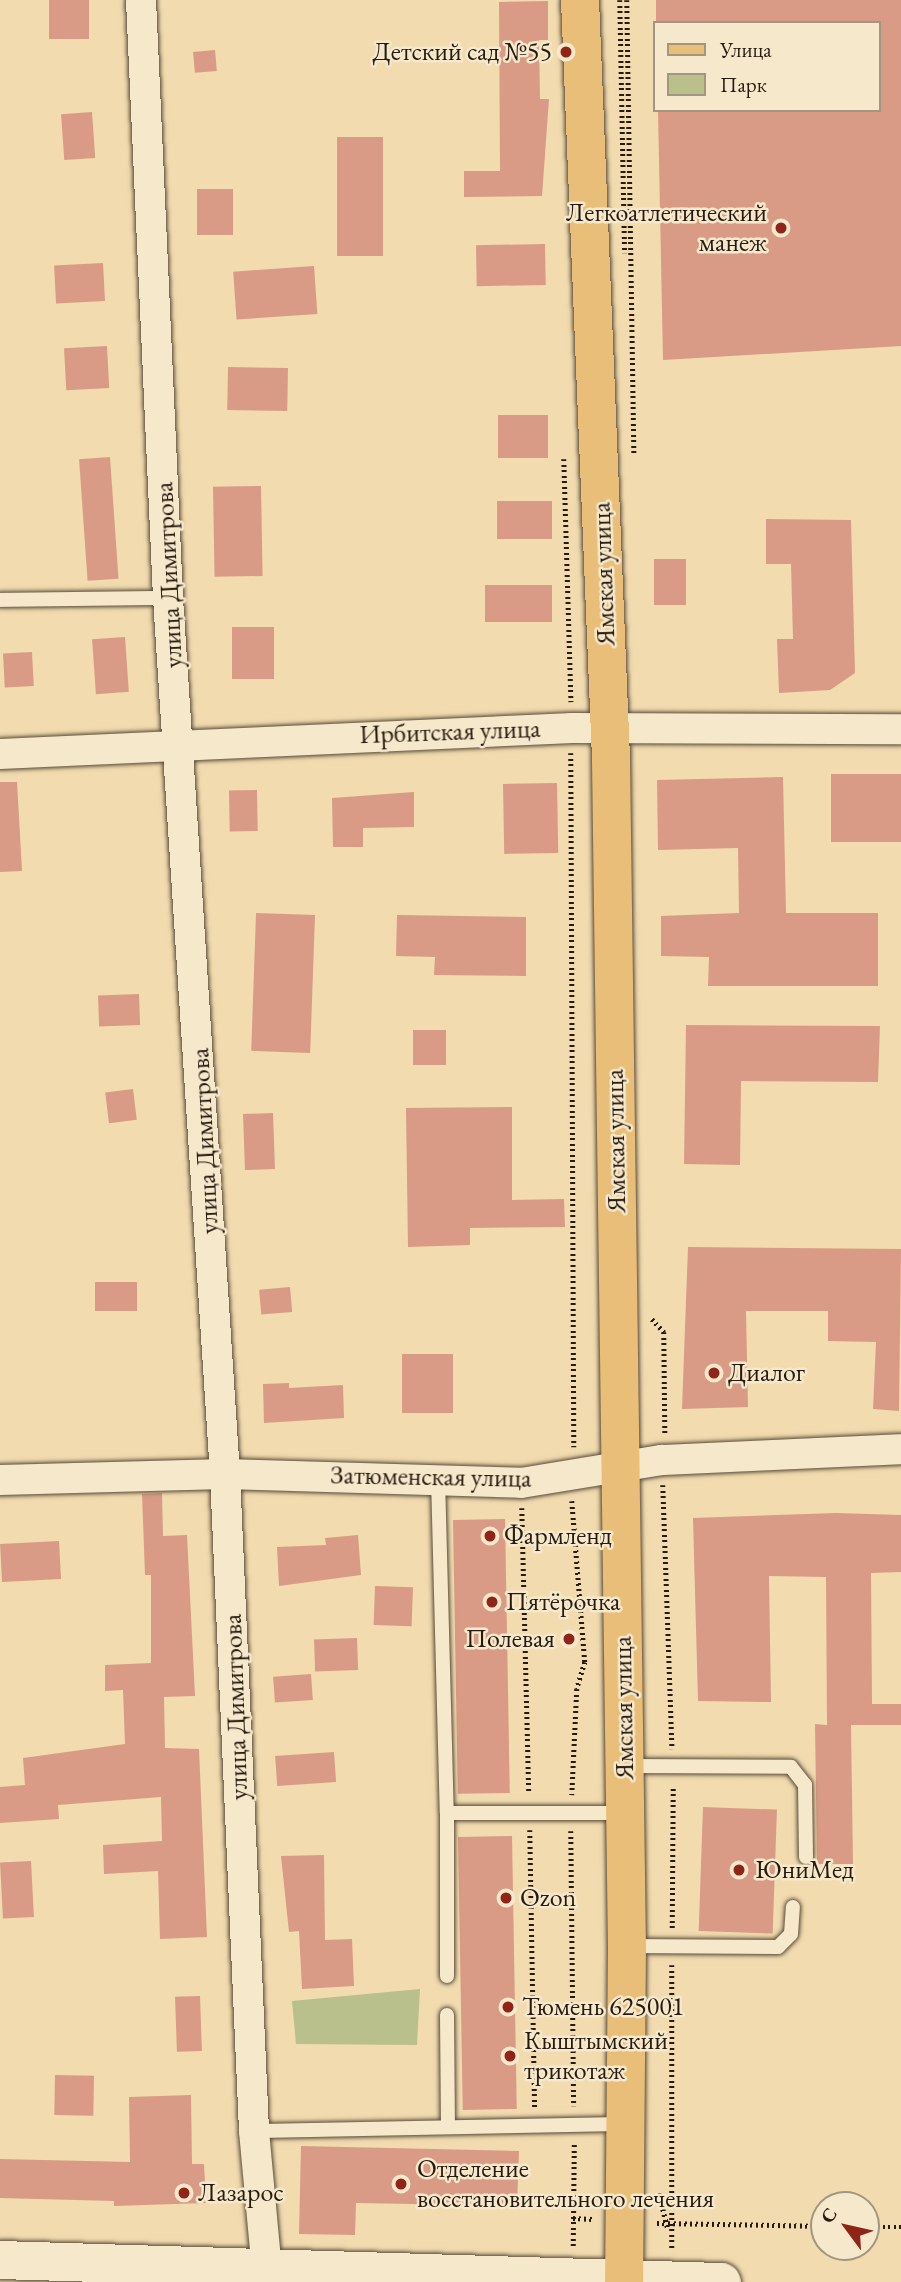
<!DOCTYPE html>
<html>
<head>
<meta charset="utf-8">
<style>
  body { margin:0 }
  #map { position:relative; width:901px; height:2282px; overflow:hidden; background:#f1dbaf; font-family:"EB Garamond",serif }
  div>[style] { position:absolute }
  .green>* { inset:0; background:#b9c08b }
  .building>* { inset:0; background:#d99b85; transform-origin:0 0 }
  .path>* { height:4.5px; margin-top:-2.25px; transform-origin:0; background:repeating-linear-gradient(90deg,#261a11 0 2px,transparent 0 5.5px) }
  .roads { filter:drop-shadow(0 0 2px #594a38) drop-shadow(0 0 2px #594a38) }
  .lane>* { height:14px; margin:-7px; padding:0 7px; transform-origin:7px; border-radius:7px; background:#f6e8cb }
  .street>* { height:30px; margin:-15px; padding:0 15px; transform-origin:15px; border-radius:15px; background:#f6e8cb }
  .secondary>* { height:38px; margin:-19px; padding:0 19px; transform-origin:19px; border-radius:19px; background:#f6e8cb }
  .primary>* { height:38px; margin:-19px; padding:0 19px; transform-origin:19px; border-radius:19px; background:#e8be78 }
  .dots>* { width:19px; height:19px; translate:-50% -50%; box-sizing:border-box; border:4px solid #f6e8cb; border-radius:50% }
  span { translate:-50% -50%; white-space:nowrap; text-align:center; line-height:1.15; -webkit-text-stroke:5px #f6e8cb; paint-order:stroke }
  .poi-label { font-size:26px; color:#261a11 }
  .right { translate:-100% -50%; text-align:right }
  .left { translate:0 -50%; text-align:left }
  .street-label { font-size:26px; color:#261a11 }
  .legend { position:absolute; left:653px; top:21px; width:228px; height:91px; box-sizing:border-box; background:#f6e8cb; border:2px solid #a39681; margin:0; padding:9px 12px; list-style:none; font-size:21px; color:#261a11 }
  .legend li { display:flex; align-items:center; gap:14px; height:35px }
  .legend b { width:35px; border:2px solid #a39681 }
  .north { position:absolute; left:810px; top:2191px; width:70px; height:70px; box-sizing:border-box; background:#f6e8cb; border:2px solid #a39681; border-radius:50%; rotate:303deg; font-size:19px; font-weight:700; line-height:28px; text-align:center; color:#261a11 }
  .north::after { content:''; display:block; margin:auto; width:24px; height:32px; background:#8f2418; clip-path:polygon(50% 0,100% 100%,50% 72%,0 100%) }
</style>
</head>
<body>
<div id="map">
  <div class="green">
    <i style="clip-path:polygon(420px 1989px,417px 2045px,296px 2044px,292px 2001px)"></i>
  </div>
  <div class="building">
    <i style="left:49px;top:0;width:40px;height:39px"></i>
    <i style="clip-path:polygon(656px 0,901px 0,901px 346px,663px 360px,658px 110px,878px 110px,878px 23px,656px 23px)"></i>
    <i style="clip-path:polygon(548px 1px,548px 40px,539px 40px,540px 99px,549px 99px,542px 196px,464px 197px,464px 171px,500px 171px,499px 2px)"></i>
    <i style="left:215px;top:50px;width:21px;height:22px;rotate:85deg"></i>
    <i style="left:92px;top:112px;width:46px;height:31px;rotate:86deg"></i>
    <i style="left:337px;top:137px;width:46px;height:119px"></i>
    <i style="left:233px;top:189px;width:46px;height:36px;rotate:90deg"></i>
    <i style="left:545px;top:244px;width:41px;height:69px;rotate:89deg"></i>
    <i style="left:103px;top:263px;width:38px;height:49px;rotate:87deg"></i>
    <i style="left:314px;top:266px;width:48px;height:81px;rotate:86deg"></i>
    <i style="left:107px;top:346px;width:42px;height:43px;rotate:87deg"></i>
    <i style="left:228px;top:367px;width:60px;height:43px;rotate:1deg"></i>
    <i style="left:548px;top:415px;width:43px;height:50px;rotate:90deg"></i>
    <i style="left:110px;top:457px;width:122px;height:31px;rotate:86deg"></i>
    <i style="left:261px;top:486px;width:90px;height:48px;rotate:89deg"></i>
    <i style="left:497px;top:501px;width:55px;height:38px"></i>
    <i style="clip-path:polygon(766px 519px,851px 520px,855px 673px,830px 690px,779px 693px,777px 639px,793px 639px,791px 564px,766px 564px)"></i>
    <i style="left:654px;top:559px;width:32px;height:46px"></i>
    <i style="left:485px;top:585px;width:67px;height:37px"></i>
    <i style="left:232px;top:627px;width:42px;height:52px"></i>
    <i style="left:125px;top:637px;width:55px;height:33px;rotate:86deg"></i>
    <i style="left:32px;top:652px;width:34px;height:29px;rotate:87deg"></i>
    <i style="left:831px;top:774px;width:70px;height:68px"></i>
    <i style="clip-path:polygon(783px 777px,786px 913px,878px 913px,878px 986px,708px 986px,709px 957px,661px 956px,661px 916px,739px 913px,738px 848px,658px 850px,657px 780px)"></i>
    <i style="clip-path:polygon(0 782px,17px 782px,22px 871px,0 872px)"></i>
    <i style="left:557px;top:783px;width:70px;height:54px;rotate:89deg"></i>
    <i style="left:257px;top:790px;width:41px;height:28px;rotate:89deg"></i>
    <i style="clip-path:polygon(414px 792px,414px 827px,363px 828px,363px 847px,333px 847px,332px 798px)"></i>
    <i style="left:315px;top:915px;width:138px;height:59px;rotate:92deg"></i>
    <i style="clip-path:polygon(397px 915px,526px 917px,526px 976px,434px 975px,435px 957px,396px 956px)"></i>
    <i style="left:139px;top:994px;width:31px;height:41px;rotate:88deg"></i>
    <i style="clip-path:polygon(686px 1025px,880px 1026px,878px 1082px,741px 1081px,740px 1165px,684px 1164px)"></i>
    <i style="left:413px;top:1030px;width:33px;height:35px"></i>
    <i style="left:133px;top:1089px;width:31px;height:28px;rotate:83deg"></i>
    <i style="clip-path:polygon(512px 1107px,512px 1200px,564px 1199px,565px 1227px,470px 1228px,470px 1245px,408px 1247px,406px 1108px)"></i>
    <i style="left:273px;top:1113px;width:56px;height:30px;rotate:88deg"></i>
    <i style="clip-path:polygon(688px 1247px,901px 1249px,899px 1411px,873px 1409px,876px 1342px,828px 1341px,828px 1311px,746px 1311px,748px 1407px,682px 1409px)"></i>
    <i style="left:95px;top:1282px;width:42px;height:29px"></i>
    <i style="left:290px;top:1287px;width:25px;height:31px;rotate:85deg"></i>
    <i style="left:402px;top:1354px;width:51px;height:59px"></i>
    <i style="clip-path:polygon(289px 1383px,289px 1388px,343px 1385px,344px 1418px,264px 1423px,263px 1384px)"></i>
    <i style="clip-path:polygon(162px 1493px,163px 1536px,187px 1535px,195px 1696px,164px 1697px,165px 1748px,199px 1749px,207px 1937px,160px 1939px,158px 1871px,104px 1874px,103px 1845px,162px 1841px,161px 1797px,58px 1805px,59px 1819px,0 1823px,0 1787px,25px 1785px,23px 1758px,125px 1744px,123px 1690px,105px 1691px,105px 1665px,151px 1663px,151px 1575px,145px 1575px,142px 1494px)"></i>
    <i style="clip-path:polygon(836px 1513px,901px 1515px,901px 1572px,871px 1573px,872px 1704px,901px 1704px,901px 1725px,851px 1725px,853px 1864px,817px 1864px,815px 1724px,827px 1725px,826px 1577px,769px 1576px,771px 1702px,698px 1701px,693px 1518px)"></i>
    <i style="left:505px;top:1519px;width:274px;height:52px;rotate:89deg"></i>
    <i style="clip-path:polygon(358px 1535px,361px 1575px,279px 1586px,277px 1547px,326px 1545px,325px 1538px)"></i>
    <i style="left:59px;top:1541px;width:38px;height:59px;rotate:87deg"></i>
    <i style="left:375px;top:1586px;width:38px;height:39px;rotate:2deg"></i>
    <i style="left:357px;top:1638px;width:32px;height:43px;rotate:88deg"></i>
    <i style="left:311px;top:1674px;width:26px;height:38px;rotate:86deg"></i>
    <i style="left:334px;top:1752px;width:30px;height:59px;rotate:86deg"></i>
    <i style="left:703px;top:1807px;width:74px;height:124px;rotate:2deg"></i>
    <i style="left:512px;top:1836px;width:273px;height:54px;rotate:89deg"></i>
    <i style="clip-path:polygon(324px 1855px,325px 1940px,352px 1939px,354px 1986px,302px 1989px,299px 1931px,289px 1932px,281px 1856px)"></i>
    <i style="left:31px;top:1861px;width:56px;height:31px;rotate:87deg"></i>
    <i style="left:200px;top:1996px;width:55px;height:25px;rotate:88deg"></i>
    <i style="left:55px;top:2075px;width:39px;height:40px;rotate:1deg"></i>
    <i style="clip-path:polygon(191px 2095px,192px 2164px,204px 2164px,206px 2203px,114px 2206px,114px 2201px,0 2198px,0 2159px,130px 2162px,129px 2097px)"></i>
    <i style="clip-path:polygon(301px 2146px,519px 2151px,517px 2206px,356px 2203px,355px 2235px,299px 2234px)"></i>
  </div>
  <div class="path">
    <i style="left:620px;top:0;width:253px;rotate:88.9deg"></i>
    <i style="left:627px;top:0;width:455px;rotate:89.1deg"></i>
    <i style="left:564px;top:459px;width:243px;rotate:88.3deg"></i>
    <i style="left:571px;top:753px;width:694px;rotate:89.75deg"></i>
    <i style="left:652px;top:1319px;width:18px;rotate:47deg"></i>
    <i style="left:664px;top:1332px;width:103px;rotate:89.4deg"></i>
    <i style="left:663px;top:1485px;width:264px;rotate:88deg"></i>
    <i style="left:572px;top:1501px;width:162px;rotate:85.4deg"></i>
    <i style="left:585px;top:1662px;width:28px;rotate:107deg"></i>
    <i style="left:577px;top:1689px;width:106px;rotate:92.7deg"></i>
    <i style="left:522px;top:1508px;width:285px;rotate:88.6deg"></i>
    <i style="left:530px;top:1830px;width:278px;rotate:89deg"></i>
    <i style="left:571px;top:1831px;width:275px;rotate:89.4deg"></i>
    <i style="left:672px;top:1928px;width:142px;rotate:-89.6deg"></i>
    <i style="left:672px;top:1965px;width:285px;rotate:90deg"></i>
    <i style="left:659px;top:2193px;width:37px;rotate:76deg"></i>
    <i style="left:573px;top:2218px;width:19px;rotate:3deg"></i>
    <i style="left:657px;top:2223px;width:167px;rotate:1deg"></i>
    <i style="left:866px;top:2227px;width:35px"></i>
    <i style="left:573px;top:2246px;width:103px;rotate:-89.4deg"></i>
  </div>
  <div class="roads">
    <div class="lane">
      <i style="left:0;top:600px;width:168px;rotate:-0.7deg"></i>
      <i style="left:438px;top:1478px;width:335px;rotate:88.5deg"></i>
      <i style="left:626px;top:1766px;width:165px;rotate:0.3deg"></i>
      <i style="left:791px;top:1767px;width:23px;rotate:52deg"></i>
      <i style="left:805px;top:1785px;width:72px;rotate:89.2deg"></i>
      <i style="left:628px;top:1946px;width:150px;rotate:0.4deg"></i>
      <i style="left:778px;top:1947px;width:18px;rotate:-45deg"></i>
      <i style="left:791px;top:1934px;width:27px;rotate:-86deg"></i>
      <i style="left:447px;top:1976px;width:163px;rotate:-90deg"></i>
      <i style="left:447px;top:1813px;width:178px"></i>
      <i style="left:447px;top:2015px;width:111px;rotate:89.5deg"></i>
      <i style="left:254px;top:2131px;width:372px;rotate:-1.1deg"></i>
    </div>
    <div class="street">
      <i style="left:141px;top:0;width:599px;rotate:87.41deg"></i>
      <i style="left:168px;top:598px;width:878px;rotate:86.28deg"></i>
      <i style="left:225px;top:1474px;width:658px;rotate:87.47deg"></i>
      <i style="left:254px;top:2131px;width:152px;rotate:84.7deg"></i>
      <i style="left:0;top:754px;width:573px;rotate:-2.6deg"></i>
      <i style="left:572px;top:728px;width:329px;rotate:0.2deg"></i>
      <i style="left:0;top:1480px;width:225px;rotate:-1.5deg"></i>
      <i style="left:225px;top:1474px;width:296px;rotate:1.7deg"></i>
      <i style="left:521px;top:1483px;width:143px;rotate:-9.3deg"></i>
      <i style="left:662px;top:1460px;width:239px;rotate:-2.6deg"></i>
    </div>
    <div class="secondary">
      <i style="left:0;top:2260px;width:722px;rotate:1.75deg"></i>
    </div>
    <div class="primary">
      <i style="left:580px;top:0;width:761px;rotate:87.66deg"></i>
      <i style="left:611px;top:760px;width:1186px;rotate:89.23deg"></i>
      <i style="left:627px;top:1946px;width:336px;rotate:90.5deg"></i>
    </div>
  </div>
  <div class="dots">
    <i style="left:566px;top:52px;background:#8f2418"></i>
    <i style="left:781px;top:228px;background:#8f2418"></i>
    <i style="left:714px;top:1373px;background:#8f2418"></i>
    <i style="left:490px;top:1536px;background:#8f2418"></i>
    <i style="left:492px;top:1602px;background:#8f2418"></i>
    <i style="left:569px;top:1639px;background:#8f2418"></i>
    <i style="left:739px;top:1870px;background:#8f2418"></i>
    <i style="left:506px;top:1898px;background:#8f2418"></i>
    <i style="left:508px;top:2007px;background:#8f2418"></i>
    <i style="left:510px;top:2056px;background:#8f2418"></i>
    <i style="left:401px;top:2184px;background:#8f2418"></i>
    <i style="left:184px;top:2193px;background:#8f2418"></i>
  </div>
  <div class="poi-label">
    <span class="right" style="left:552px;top:52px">Детский сад №55</span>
    <span class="right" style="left:767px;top:228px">Легкоатлетический<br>манеж</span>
    <span class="left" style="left:728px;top:1373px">Диалог</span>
    <span class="left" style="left:504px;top:1536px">Фармленд</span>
    <span class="left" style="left:506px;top:1602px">Пятёрочка</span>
    <span class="right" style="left:555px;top:1639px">Полевая</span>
    <span class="left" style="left:755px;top:1870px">ЮниМед</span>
    <span class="left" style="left:520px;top:1898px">Ozon</span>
    <span class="left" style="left:522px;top:2007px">Тюмень 625001</span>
    <span class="left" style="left:524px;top:2056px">Кыштымский<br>трикотаж</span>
    <span class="left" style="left:417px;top:2184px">Отделение<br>восстановительного лечения</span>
    <span class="left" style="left:198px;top:2193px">Лазарос</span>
  </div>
  <div class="street-label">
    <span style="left:604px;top:574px;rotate:-92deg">Ямская улица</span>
    <span style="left:169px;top:575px;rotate:-93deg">улица Димитрова</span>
    <span style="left:450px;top:732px;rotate:-2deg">Ирбитская улица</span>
    <span style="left:205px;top:1141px;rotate:-93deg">улица Димитрова</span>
    <span style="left:616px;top:1141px;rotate:-91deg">Ямская улица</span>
    <span style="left:431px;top:1477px;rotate:1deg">Затюменская улица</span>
    <span style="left:236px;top:1707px;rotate:-92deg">улица Димитрова</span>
    <span style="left:624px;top:1708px;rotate:-91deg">Ямская улица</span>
  </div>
  <ul class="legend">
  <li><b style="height:9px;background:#e8be78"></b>Улица</li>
  <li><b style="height:19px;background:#b9c08b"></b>Парк</li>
  </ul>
  <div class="north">С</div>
</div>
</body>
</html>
